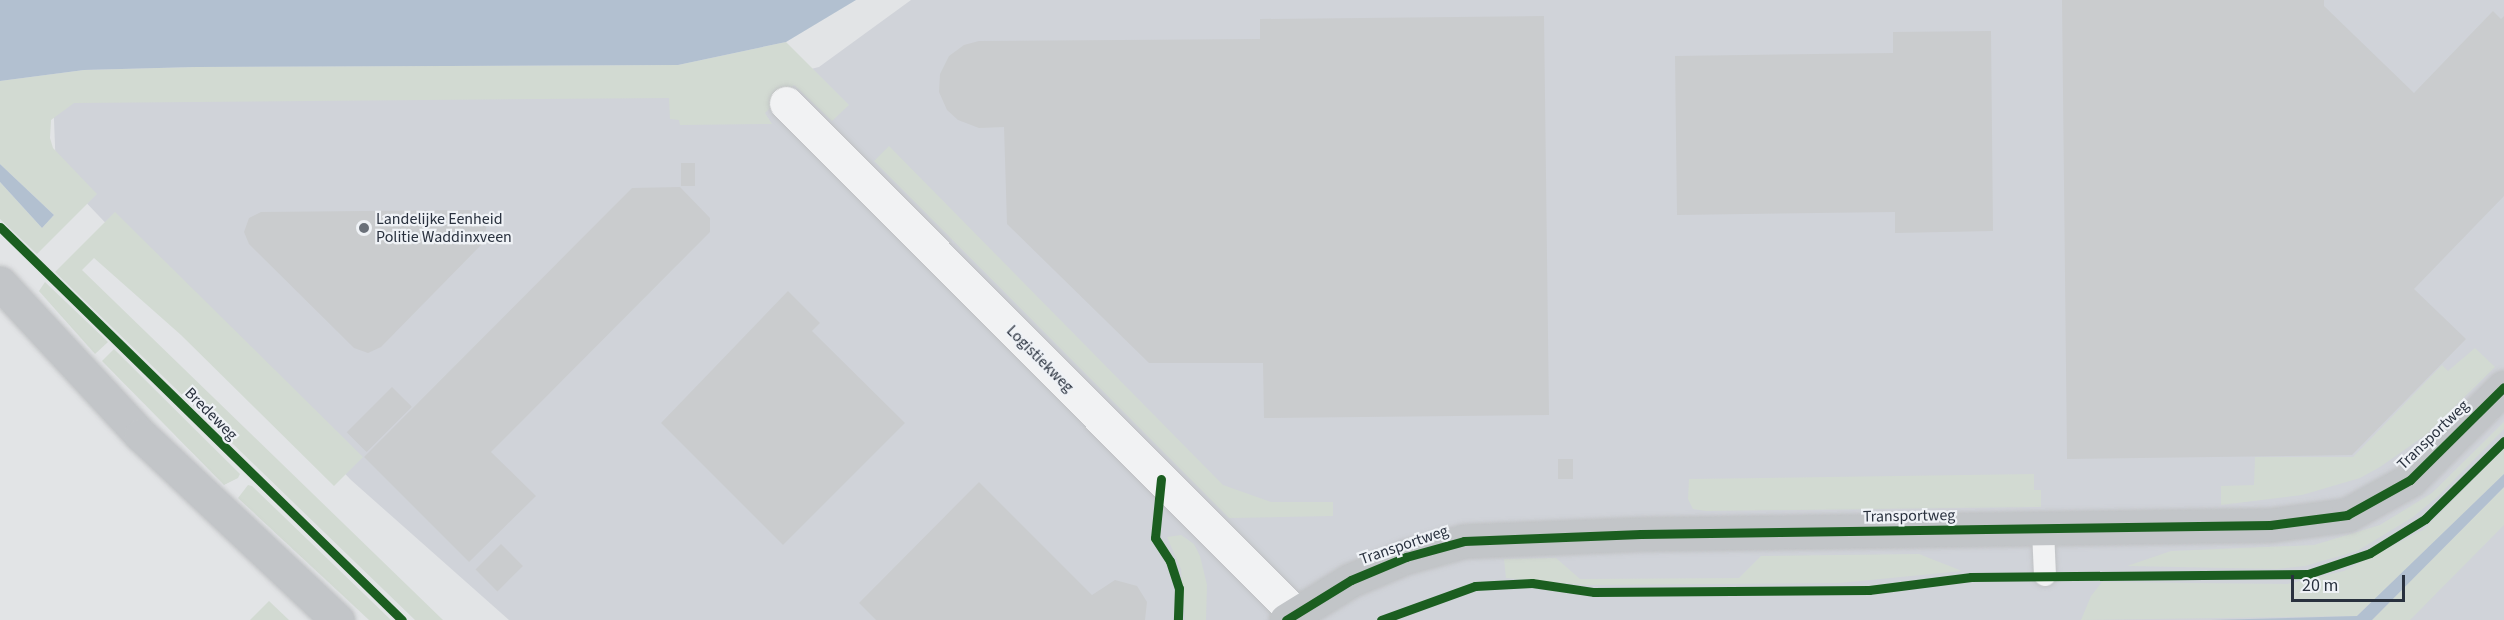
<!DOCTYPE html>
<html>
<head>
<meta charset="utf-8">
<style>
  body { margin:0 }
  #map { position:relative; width:2504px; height:620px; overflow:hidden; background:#e2e4e6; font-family:"Source Sans 3",sans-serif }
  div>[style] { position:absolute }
  .built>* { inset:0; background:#d0d3d9 }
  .green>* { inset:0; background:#d2dad2 }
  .water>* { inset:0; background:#b2c0d0 }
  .building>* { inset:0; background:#caccce; transform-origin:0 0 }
  .roads { filter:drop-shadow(0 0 2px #c0c2c4) drop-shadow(0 0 2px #c0c2c4) }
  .lane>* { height:22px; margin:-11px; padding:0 11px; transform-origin:11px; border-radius:11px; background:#f1f2f3 }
  .street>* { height:33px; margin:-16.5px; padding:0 16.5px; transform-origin:16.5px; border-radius:16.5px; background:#f1f2f3 }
  .secondary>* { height:33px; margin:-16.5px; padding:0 16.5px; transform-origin:16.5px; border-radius:16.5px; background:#c2c5c8 }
  .cycleway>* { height:9px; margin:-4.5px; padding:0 4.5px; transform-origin:4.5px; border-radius:4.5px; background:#1b5e20 }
  .dots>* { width:16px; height:16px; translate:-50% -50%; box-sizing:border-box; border:3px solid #eff2f6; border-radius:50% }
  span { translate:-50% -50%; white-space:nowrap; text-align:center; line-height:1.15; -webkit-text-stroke:4.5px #eff2f6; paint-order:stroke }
  .poi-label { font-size:16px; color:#29313e }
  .left { translate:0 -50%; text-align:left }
  .street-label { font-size:16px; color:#29313e }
  .scale { position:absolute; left:2291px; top:575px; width:114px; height:27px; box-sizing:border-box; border:3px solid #29313e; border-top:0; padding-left:8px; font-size:18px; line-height:21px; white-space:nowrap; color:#29313e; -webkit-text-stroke:4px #eff2f6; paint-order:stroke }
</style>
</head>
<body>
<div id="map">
  <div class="built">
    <i style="clip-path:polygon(911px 0,2504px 0,2504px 620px,509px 620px,351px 480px,56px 171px,53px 95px,730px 89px,819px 67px)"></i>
  </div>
  <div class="green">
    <i style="clip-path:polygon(786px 42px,849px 105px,832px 121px,794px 85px,765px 113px,772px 124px,680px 125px,679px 120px,670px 119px,669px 98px,74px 103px,51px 120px,50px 138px,53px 148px,97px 194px,37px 254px,0 219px,0 182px,42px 228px,54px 215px,0 164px,0 81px,84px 70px,196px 67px,678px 65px)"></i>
    <i style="clip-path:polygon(889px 146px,1223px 485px,1271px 502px,1333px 502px,1333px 516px,1229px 518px,874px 161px)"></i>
    <i style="clip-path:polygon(115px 212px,363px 457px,334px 486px,181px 335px,94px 258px,82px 270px,443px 620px,415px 620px,55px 272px)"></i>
    <i style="clip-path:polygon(45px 282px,108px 342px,95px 354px,39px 291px)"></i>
    <i style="clip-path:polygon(2475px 348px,2495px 367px,2427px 434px,2380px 467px,2360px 478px,2302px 495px,2221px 505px,2221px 486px,2254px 485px,2255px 457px,2353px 457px,2442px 365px,2448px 371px)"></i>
    <i style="clip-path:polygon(114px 349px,240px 474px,238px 478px,224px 485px,102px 361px)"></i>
    <i style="clip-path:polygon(2504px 422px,2504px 429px,2437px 497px,2413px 517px,2357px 551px,2305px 566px,2277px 569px,2127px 566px,2171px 551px,2314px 545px,2380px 525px,2432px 493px)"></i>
    <i style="clip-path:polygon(2504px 449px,2504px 474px,2357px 616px,2081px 620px,2091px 596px,2102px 582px,2287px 584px,2344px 571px,2423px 530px)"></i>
    <i style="clip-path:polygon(2034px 474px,2034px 490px,2041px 490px,2041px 507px,1706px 511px,1693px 509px,1688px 499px,1689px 479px)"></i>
    <i style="clip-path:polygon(248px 485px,252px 486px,391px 620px,369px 620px,238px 498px)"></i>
    <i style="clip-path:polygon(2504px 487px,2504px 525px,2410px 620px,2372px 620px)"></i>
    <i style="clip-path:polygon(1181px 535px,1194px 544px,1200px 556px,1207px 585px,1206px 620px,1185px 620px,1181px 569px,1167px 537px)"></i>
    <i style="clip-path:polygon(1919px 554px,1962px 571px,1840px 583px,1585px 585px,1506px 578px,1504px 559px,1556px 558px,1580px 579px,1739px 578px,1761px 556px)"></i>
    <i style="clip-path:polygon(269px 601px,289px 620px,250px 620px)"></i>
  </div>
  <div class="water">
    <i style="clip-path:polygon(0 0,856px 0,786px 42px,678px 65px,196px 67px,84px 70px,0 81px)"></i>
    <i style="clip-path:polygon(0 164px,54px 215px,42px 228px,0 182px)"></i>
    <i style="clip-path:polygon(2504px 474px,2504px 487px,2372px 620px,2211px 620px,2357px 616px)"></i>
  </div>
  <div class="building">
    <i style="clip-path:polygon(2062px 0,2324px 0,2324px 6px,2414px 93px,2493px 11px,2501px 19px,2504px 16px,2504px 196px,2414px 289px,2466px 339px,2352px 455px,2067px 459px)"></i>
    <i style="clip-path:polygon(1544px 16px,1549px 415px,1264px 418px,1263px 363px,1149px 363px,1007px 224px,1004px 127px,979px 128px,958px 120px,947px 110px,939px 92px,940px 74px,949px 56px,964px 45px,979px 41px,1260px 39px,1260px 19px)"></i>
    <i style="clip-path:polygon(1991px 31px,1993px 231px,1895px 233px,1895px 212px,1677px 215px,1675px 56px,1893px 53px,1893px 32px)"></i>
    <i style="left:681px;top:163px;width:14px;height:23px"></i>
    <i style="clip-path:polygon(680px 187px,710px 218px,710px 232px,491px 452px,536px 496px,469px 562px,364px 457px,632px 188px)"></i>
    <i style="clip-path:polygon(469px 210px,479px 212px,487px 223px,484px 242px,381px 347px,368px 353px,354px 348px,249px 244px,244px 232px,249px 218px,261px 212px)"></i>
    <i style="clip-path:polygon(788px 291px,820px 323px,812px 331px,905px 423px,783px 545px,661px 423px)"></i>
    <i style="left:392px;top:387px;width:28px;height:64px;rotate:45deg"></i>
    <i style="left:1558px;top:459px;width:15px;height:20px"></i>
    <i style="clip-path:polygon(979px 482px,1092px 595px,1115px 580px,1137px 586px,1147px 602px,1145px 620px,876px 620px,859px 603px)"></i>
    <i style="left:501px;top:544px;width:31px;height:36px;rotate:45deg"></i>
  </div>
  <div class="roads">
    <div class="lane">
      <i style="left:2043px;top:530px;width:45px;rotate:87.5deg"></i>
    </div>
    <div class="street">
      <i style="left:786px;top:103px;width:721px;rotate:45.06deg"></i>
    </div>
    <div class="secondary">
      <i style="left:0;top:283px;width:207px;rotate:47.2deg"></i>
      <i style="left:141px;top:435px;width:270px;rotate:43.3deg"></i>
      <i style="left:1286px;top:620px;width:76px;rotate:-31.6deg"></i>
      <i style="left:1351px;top:580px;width:60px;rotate:-22.7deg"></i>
      <i style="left:1406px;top:557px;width:60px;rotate:-15.4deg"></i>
      <i style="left:1464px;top:541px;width:177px;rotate:-2.3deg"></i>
      <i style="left:1641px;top:534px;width:629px;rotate:-0.82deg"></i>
      <i style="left:2270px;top:525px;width:78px;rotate:-7.4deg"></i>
      <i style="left:2347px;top:515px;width:72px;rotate:-29.1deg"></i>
      <i style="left:2410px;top:480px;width:132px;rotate:-44.7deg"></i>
    </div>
  </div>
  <div class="cycleway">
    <i style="left:0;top:227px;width:562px;rotate:44.35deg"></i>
    <i style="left:1161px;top:479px;width:59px;rotate:95.8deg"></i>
    <i style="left:1155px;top:538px;width:27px;rotate:57deg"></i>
    <i style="left:1170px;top:561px;width:28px;rotate:72deg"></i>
    <i style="left:1179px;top:588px;width:32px;rotate:92deg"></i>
    <i style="left:1286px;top:620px;width:76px;rotate:-31.6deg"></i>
    <i style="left:1351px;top:580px;width:60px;rotate:-22.7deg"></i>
    <i style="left:1406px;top:557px;width:60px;rotate:-15.4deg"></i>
    <i style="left:1464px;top:541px;width:177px;rotate:-2.3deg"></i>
    <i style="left:1641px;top:534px;width:629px;rotate:-0.82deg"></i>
    <i style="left:2270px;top:525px;width:78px;rotate:-7.4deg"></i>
    <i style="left:2347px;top:515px;width:72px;rotate:-29.1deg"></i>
    <i style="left:2410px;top:480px;width:132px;rotate:-44.7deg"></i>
    <i style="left:1381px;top:620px;width:100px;rotate:-19.9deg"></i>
    <i style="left:1475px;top:586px;width:57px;rotate:-3deg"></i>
    <i style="left:1532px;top:583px;width:63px;rotate:8.3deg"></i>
    <i style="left:1594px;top:592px;width:275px;rotate:-0.4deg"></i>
    <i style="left:1869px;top:590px;width:103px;rotate:-7.3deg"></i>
    <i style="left:1971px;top:577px;width:337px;rotate:-0.5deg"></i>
    <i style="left:2308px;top:574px;width:65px;rotate:-18.7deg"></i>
    <i style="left:2370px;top:553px;width:65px;rotate:-31.7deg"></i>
    <i style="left:2425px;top:519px;width:111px;rotate:-44.6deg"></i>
  </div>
  <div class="dots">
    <i style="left:364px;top:228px;background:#6a7079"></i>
  </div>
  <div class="poi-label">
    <span class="left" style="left:376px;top:228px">Landelijke Eenheid<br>Politie Waddinxveen</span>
  </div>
  <div class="street-label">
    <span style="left:1040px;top:359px;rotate:45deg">Logistiekweg</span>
    <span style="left:211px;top:414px;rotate:45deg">Bredeweg</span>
    <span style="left:2433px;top:435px;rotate:-44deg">Transportweg</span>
    <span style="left:1909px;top:516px;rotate:-1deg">Transportweg</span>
    <span style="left:1404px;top:545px;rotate:-19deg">Transportweg</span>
  </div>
  <div class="scale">20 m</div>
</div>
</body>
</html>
